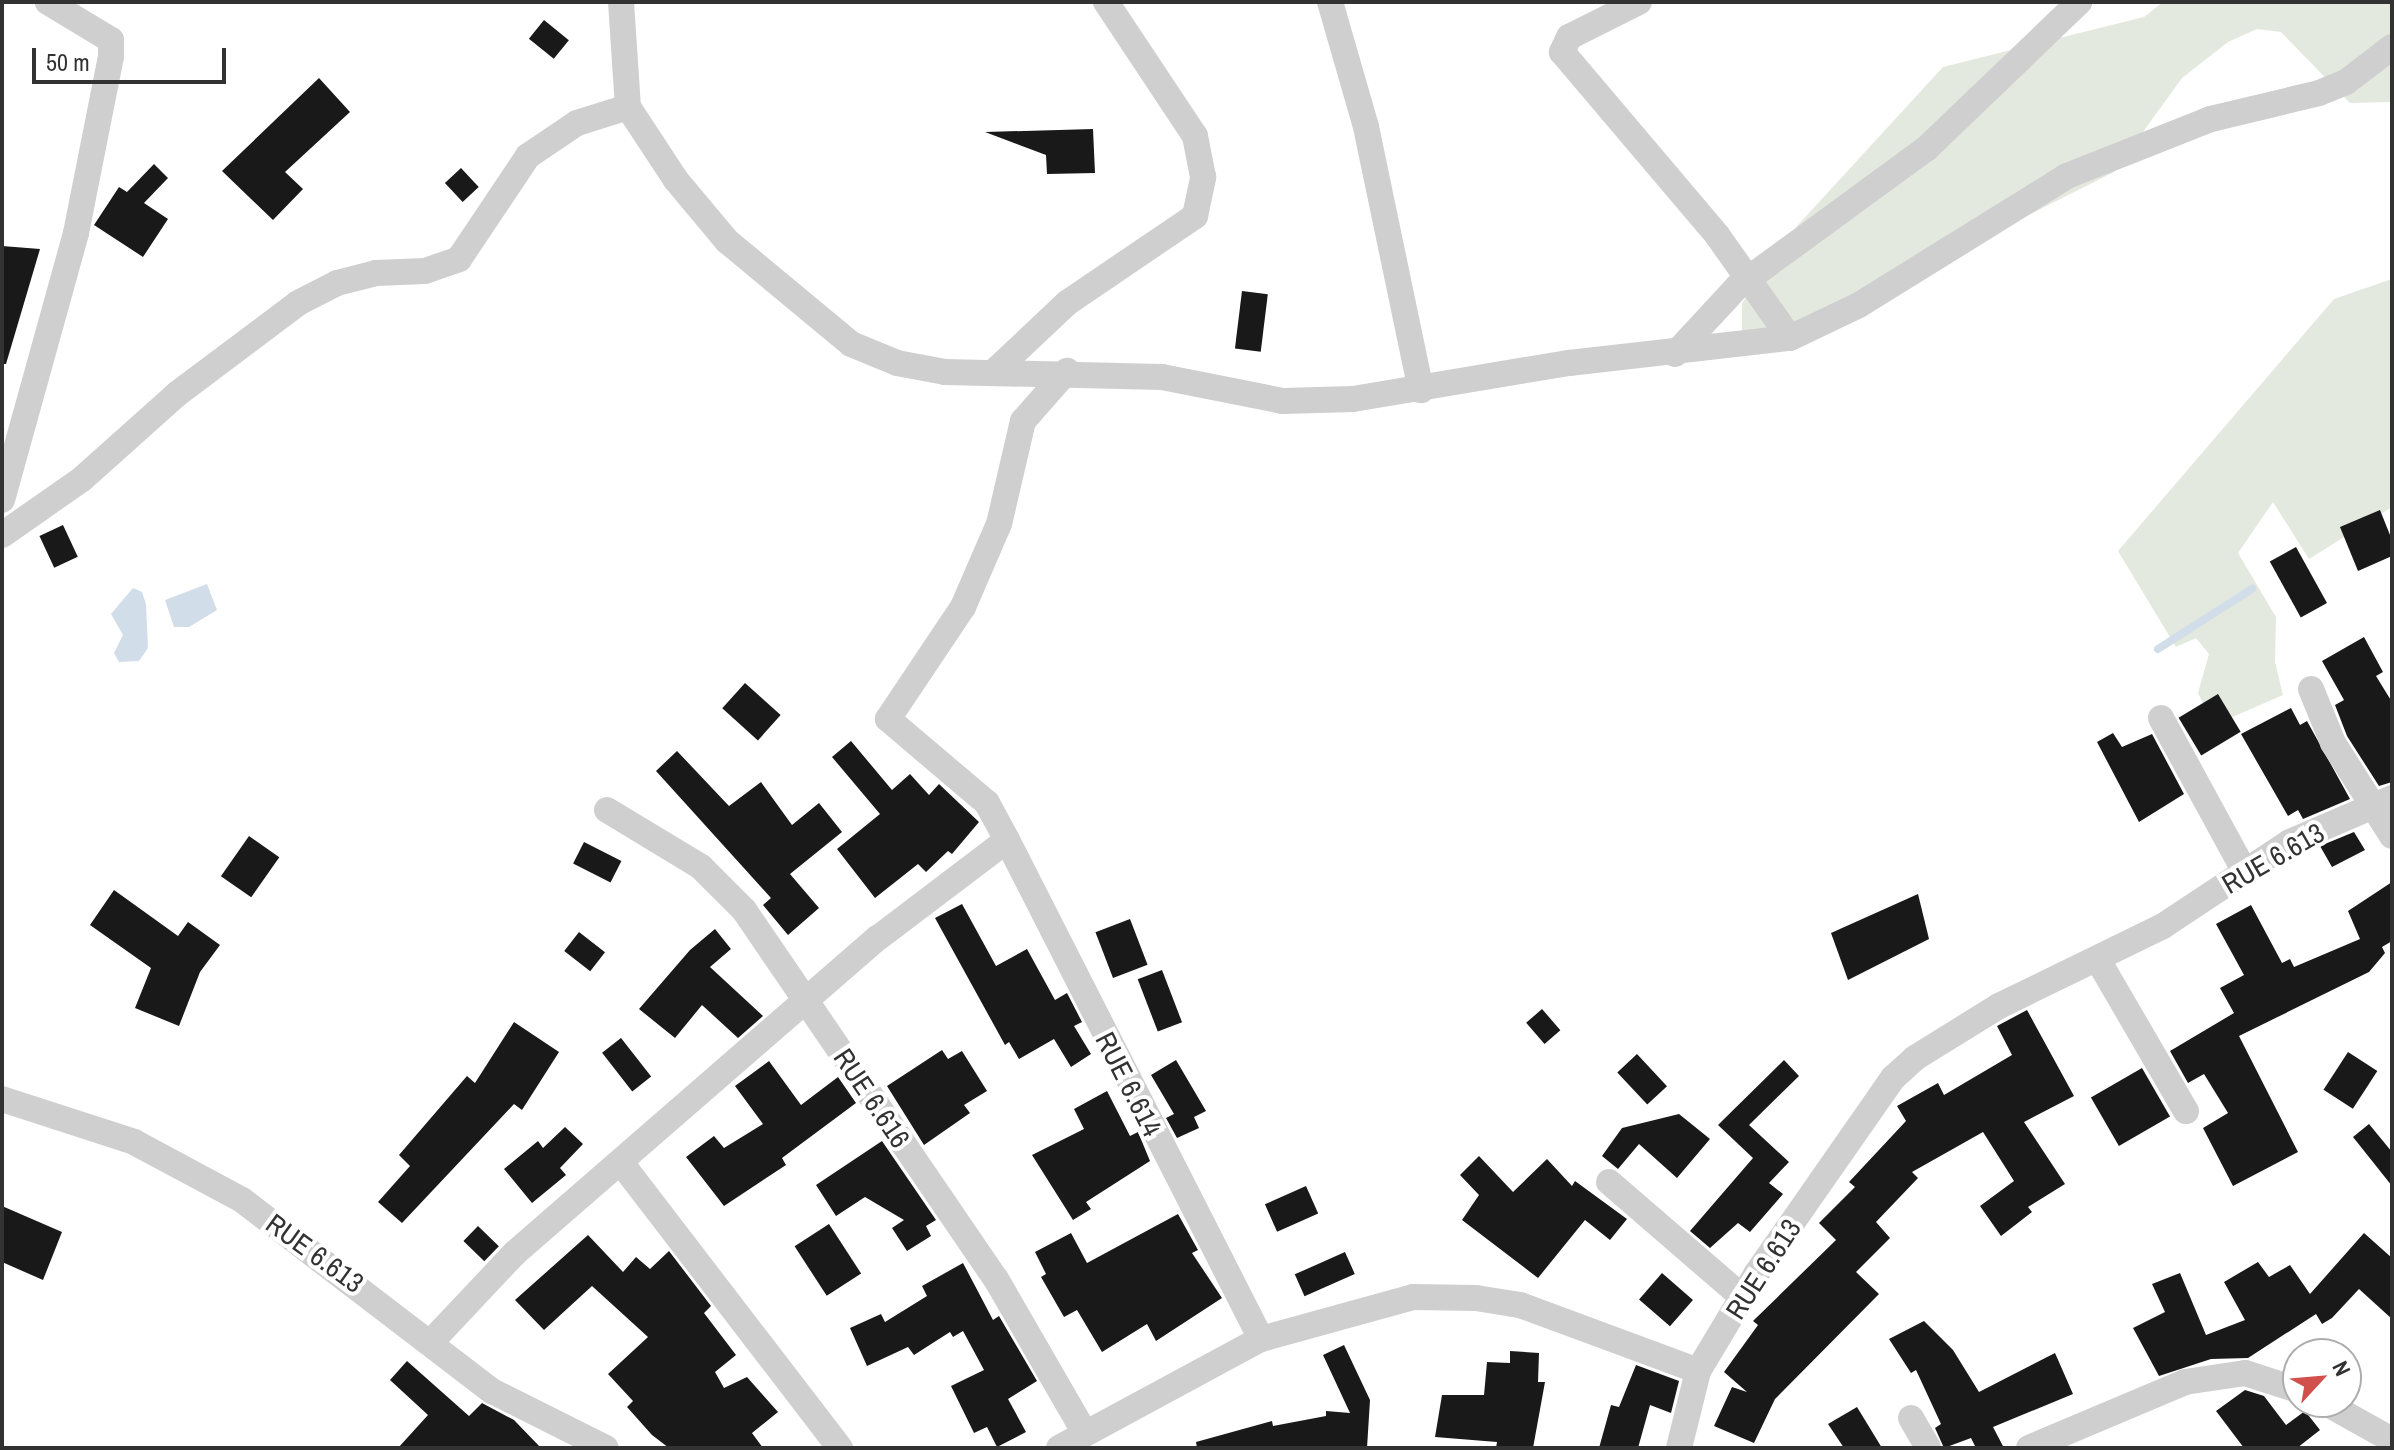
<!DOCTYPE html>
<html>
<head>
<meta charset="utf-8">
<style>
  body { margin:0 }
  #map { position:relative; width:2394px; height:1450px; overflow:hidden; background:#fff; font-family:"Archivo Narrow",sans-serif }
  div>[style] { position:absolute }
  .green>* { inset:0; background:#e3e9df }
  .water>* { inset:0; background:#d1dde9 }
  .stream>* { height:8px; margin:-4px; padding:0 4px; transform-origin:4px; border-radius:4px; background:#d1dde9 }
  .building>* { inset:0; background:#191919; transform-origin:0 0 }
  .minor>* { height:26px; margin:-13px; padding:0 13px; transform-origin:13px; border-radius:13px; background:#cfcfcf }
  span { translate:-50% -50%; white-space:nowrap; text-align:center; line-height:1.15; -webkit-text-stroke:8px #fff; paint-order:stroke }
  .street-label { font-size:28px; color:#323232 }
  .frame { position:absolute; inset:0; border:4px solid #323232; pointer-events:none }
  .north { position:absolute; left:2282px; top:1338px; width:80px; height:80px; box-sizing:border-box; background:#fff; border:2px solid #adadad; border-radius:50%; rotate:64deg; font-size:22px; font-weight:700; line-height:32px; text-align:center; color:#323232 }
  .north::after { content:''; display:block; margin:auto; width:28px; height:36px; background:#d1504c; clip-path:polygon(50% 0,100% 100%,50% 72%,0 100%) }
  .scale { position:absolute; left:32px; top:48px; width:194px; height:36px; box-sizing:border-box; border:4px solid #323232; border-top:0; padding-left:10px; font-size:24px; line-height:28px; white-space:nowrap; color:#323232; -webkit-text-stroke:6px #fff; paint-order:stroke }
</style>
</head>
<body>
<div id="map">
  <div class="green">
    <i style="clip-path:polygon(2163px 2px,2392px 2px,2392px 102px,2350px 103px,2281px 32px,2257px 29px,2228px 42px,2182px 78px,2114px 172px,1759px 351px,1742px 332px,1742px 303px,1798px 225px,1943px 67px,2144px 17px)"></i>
    <i style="clip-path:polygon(2392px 279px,2392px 507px,2309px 559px,2273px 502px,2238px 553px,2276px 617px,2275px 662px,2283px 695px,2214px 725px,2198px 693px,2209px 654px,2196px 638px,2176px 647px,2118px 551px,2334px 299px)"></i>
  </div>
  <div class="water">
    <i style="clip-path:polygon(207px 584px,217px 610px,189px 627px,174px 627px,165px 600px)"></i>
    <i style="clip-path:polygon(133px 588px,142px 592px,146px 604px,148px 648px,139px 661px,119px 662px,114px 653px,123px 635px,111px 614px)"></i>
  </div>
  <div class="stream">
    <i style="left:2158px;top:649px;width:112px;rotate:-32.6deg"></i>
  </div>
  <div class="building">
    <i style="left:544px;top:20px;width:32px;height:24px;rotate:39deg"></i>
    <i style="clip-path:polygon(319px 78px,350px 112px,285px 172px,303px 189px,273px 220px,222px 171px)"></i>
    <i style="clip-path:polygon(1093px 129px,1095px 173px,1047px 174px,1046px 155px,985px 132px)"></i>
    <i style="clip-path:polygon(154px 164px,168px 178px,144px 203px,168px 219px,143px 257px,94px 225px,119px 187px,127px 192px)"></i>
    <i style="left:461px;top:168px;width:26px;height:22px;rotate:47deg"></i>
    <i style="clip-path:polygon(2px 246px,40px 249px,6px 364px,2px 364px)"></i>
    <i style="left:1242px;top:291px;width:26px;height:58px;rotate:7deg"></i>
    <i style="clip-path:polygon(2380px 510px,2392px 540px,2392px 556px,2358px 571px,2340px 527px)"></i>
    <i style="left:63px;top:525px;width:35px;height:26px;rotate:65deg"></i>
    <i style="left:2296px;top:547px;width:64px;height:30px;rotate:61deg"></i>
    <i style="clip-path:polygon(2364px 637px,2383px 672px,2376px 676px,2392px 702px,2392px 782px,2379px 786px,2347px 736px,2335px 705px,2344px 700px,2322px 661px)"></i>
    <i style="left:745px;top:683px;width:48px;height:34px;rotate:42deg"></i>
    <i style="left:2218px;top:694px;width:44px;height:46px;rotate:59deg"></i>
    <i style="clip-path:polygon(2291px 708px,2300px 725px,2307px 721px,2350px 799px,2303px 819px,2298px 810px,2288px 816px,2241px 734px)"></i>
    <i style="clip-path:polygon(2113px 733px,2122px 747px,2152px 734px,2184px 794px,2139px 822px,2097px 742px)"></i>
    <i style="clip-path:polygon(851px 741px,892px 790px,910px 774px,929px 795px,939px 784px,979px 822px,952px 854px,948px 851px,926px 872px,918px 864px,875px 898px,837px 849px,880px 814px,832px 757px)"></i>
    <i style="clip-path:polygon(677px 751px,729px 806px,761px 782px,792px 825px,819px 803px,842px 832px,790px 874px,819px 908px,788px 935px,763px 905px,771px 898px,656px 771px)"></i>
    <i style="clip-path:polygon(2354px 832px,2365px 850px,2332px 867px,2320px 846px)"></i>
    <i style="left:249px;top:836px;width:37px;height:49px;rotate:35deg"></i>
    <i style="left:584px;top:842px;width:42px;height:24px;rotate:27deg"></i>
    <i style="clip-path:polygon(2392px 882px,2392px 941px,2382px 947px,2385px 953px,2369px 972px,2239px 1036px,2298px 1152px,2233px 1186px,2203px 1128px,2228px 1113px,2204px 1074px,2188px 1083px,2170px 1051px,2234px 1013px,2220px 988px,2244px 975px,2216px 924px,2251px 905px,2282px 963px,2290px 959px,2294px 967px,2360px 939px,2348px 911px)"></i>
    <i style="clip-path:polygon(114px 890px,178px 936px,188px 922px,220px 945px,200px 972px,179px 1026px,135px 1008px,151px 968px,90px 925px)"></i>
    <i style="clip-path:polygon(1918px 894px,1929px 939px,1848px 980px,1831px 933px)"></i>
    <i style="clip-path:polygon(962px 904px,996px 966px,1027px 949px,1055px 1000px,1067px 993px,1082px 1022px,1074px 1026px,1091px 1054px,1071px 1067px,1054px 1039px,1019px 1059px,1009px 1042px,1005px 1045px,935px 918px)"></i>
    <i style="left:1130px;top:919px;width:49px;height:37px;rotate:69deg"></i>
    <i style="clip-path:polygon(715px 929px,731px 949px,710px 967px,763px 1016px,738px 1038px,702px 1005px,675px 1038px,639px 1009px,690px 950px)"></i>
    <i style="left:579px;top:932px;width:33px;height:24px;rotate:38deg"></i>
    <i style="left:1162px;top:970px;width:56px;height:26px;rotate:69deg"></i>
    <i style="left:1542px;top:1009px;width:28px;height:21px;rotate:49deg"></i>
    <i style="clip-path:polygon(2027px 1010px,2074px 1096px,2024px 1122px,2065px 1184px,2028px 1207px,2032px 1212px,2001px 1236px,1980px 1206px,2014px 1181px,1983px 1132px,1912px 1172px,1918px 1178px,1876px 1222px,1890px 1238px,1856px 1272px,1879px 1294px,1775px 1399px,1754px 1443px,1714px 1426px,1732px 1387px,1747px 1392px,1724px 1372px,1758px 1325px,1753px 1321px,1836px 1240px,1819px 1223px,1855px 1187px,1849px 1182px,1906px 1121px,1897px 1106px,1938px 1083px,1944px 1095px,2012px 1055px,1997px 1026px)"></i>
    <i style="clip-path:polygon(514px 1022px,559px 1052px,522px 1110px,514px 1104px,402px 1223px,378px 1202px,410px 1166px,399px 1155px,467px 1076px,475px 1083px)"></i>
    <i style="left:621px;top:1038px;width:49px;height:24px;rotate:52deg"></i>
    <i style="clip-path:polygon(942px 1050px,948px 1059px,962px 1051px,987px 1091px,964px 1105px,970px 1113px,924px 1145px,887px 1086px)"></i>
    <i style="left:2348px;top:1052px;width:35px;height:45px;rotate:33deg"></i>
    <i style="left:1637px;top:1054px;width:44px;height:27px;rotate:47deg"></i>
    <i style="clip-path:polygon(1176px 1060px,1206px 1111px,1194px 1117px,1199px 1128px,1177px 1138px,1166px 1118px,1174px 1114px,1151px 1075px)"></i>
    <i style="clip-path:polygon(1784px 1060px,1799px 1076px,1749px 1125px,1789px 1162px,1769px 1183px,1783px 1194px,1750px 1232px,1738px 1223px,1710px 1248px,1690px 1231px,1753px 1158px,1718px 1125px)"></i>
    <i style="clip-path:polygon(769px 1061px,801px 1105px,838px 1077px,856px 1103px,782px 1158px,786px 1165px,724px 1206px,686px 1157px,714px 1136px,724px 1148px,763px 1124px,735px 1086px)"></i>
    <i style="left:2142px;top:1068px;width:56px;height:59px;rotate:60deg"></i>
    <i style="clip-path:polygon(1107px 1091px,1130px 1136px,1138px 1132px,1150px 1161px,1086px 1202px,1091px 1209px,1073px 1220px,1032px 1155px,1084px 1129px,1074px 1109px)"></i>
    <i style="clip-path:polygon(1679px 1114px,1710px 1139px,1677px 1178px,1639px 1144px,1618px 1169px,1602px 1156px,1622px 1128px)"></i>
    <i style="clip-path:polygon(2369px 1124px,2392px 1152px,2392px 1186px,2353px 1137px)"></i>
    <i style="clip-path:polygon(565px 1127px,583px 1144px,560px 1168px,566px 1175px,532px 1203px,504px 1169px,538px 1141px,543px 1148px)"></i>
    <i style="clip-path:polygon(882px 1141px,936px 1220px,926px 1226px,931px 1236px,907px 1251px,892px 1228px,904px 1220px,865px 1197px,836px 1216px,816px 1185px)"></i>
    <i style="clip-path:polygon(1479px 1156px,1513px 1192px,1547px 1159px,1572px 1186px,1575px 1181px,1627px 1219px,1610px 1240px,1585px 1220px,1538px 1278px,1462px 1220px,1479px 1195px,1460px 1175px)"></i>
    <i style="left:1306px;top:1186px;width:30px;height:45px;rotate:66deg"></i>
    <i style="clip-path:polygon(2px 1206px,62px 1232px,43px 1280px,2px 1262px)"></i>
    <i style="clip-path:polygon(1178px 1214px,1198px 1250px,1192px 1253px,1222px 1298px,1156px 1341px,1147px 1324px,1102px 1352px,1077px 1310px,1064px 1317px,1041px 1277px,1046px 1274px,1035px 1252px,1071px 1233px,1087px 1263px)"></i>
    <i style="left:829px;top:1224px;width:59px;height:41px;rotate:57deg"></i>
    <i style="left:478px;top:1226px;width:29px;height:21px;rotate:44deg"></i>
    <i style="clip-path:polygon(2364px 1233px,2392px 1258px,2392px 1319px,2359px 1289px,2332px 1318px,2322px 1324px,2316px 1314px,2248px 1358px,2211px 1359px,2159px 1376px,2133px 1328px,2165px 1312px,2152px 1284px,2180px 1273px,2206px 1335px,2245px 1320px,2224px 1282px,2258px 1262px,2269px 1277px,2290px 1265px,2310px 1294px)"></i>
    <i style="clip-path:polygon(588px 1235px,623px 1272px,636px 1257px,650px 1269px,669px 1251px,711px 1306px,704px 1313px,736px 1355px,715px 1372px,724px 1388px,747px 1377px,778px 1412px,752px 1433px,763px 1448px,669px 1448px,652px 1435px,627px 1407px,633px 1401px,608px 1374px,648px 1337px,592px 1286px,544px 1330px,515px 1300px)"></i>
    <i style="left:1345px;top:1252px;width:24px;height:55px;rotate:66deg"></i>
    <i style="clip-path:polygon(963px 1263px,993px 1320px,999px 1316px,1037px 1381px,1008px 1399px,1026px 1432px,997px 1447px,987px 1427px,974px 1433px,951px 1386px,984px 1370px,963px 1331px,953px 1337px,950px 1332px,914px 1355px,908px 1347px,867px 1366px,850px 1328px,881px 1314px,885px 1322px,927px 1296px,922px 1286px)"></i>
    <i style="left:1662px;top:1273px;width:41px;height:35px;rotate:41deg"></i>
    <i style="clip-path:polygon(1924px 1321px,1953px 1350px,1979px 1392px,2055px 1353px,2073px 1394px,1993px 1427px,2004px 1448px,1976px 1448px,1971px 1438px,1944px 1448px,1935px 1428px,1941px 1424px,1916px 1370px,1911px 1373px,1889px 1339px)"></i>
    <i style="clip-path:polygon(1344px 1345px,1370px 1400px,1367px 1448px,1197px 1448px,1196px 1442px,1272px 1421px,1273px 1426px,1326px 1416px,1326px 1411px,1350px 1413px,1323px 1355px)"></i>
    <i style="clip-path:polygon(1510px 1351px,1539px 1353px,1538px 1382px,1545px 1382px,1533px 1448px,1496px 1448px,1497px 1442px,1435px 1437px,1442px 1395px,1484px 1395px,1487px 1362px,1510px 1363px)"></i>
    <i style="clip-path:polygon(407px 1361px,469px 1416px,482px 1403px,514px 1420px,541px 1448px,398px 1448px,428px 1415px,390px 1380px)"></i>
    <i style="clip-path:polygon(1636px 1365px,1679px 1381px,1671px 1413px,1650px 1405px,1638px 1448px,1599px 1448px,1611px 1405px,1619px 1407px)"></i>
    <i style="clip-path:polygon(2245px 1390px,2264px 1396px,2286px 1425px,2305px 1411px,2320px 1430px,2297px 1448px,2244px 1448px,2216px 1411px)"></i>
    <i style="clip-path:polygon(1857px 1407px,1882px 1448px,1844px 1448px,1828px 1424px)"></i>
  </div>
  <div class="minor">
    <i style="left:621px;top:2px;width:105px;rotate:86.2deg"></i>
    <i style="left:628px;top:107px;width:87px;rotate:56.7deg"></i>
    <i style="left:676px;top:180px;width:80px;rotate:50.1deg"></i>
    <i style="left:727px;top:241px;width:161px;rotate:39.7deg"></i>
    <i style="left:851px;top:344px;width:50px;rotate:22.4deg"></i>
    <i style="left:897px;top:363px;width:49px;rotate:10.6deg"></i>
    <i style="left:945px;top:372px;width:217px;rotate:1.3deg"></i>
    <i style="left:1162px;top:377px;width:123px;rotate:11.2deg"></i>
    <i style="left:1283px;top:401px;width:70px;rotate:-1.6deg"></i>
    <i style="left:1353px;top:399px;width:219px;rotate:-9.5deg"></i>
    <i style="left:1569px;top:363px;width:222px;rotate:-6.5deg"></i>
    <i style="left:1790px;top:338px;width:76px;rotate:-25.6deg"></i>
    <i style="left:1859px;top:305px;width:245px;rotate:-31.8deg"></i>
    <i style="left:2067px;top:176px;width:155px;rotate:-21.6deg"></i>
    <i style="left:2211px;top:119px;width:111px;rotate:-13.5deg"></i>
    <i style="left:2319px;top:93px;width:29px;rotate:-22deg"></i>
    <i style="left:2346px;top:82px;width:58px;rotate:-37.3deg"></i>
    <i style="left:1330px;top:2px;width:130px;rotate:73.9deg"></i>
    <i style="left:1366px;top:127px;width:269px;rotate:78.2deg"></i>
    <i style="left:1639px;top:2px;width:78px;rotate:153.4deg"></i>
    <i style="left:1569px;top:37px;width:17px;rotate:115deg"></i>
    <i style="left:1562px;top:52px;width:240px;rotate:49.7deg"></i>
    <i style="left:1717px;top:235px;width:126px;rotate:54.7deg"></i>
    <i style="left:1675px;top:354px;width:91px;rotate:-47.2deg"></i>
    <i style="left:1737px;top:287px;width:235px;rotate:-36.2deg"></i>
    <i style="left:1927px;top:148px;width:211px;rotate:-43.8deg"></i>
    <i style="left:996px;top:370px;width:98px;rotate:-43.3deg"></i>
    <i style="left:1067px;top:303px;width:155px;rotate:-34.2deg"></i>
    <i style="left:1195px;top:216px;width:40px;rotate:-78deg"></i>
    <i style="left:1203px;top:177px;width:42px;rotate:-101deg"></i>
    <i style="left:1195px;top:136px;width:161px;rotate:-123.6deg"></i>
    <i style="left:2px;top:500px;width:277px;rotate:-74.5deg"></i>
    <i style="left:76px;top:233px;width:179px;rotate:-78.8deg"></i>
    <i style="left:111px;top:57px;width:17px;rotate:-90deg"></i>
    <i style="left:111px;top:40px;width:74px;rotate:-148.9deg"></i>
    <i style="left:2px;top:535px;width:98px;rotate:-35deg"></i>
    <i style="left:82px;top:479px;width:127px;rotate:-41.8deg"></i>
    <i style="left:177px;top:394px;width:151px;rotate:-36.9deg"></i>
    <i style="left:298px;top:303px;width:44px;rotate:-27.1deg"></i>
    <i style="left:337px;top:283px;width:40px;rotate:-14.4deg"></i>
    <i style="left:376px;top:273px;width:49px;rotate:-2.3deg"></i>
    <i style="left:425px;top:271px;width:36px;rotate:-19deg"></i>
    <i style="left:459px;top:259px;width:124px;rotate:-56.2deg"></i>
    <i style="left:528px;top:156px;width:59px;rotate:-34deg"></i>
    <i style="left:577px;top:123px;width:53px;rotate:-17.4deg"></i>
    <i style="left:2311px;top:689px;width:58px;rotate:67.8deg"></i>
    <i style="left:2333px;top:743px;width:110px;rotate:57.6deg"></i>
    <i style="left:2161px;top:718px;width:173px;rotate:61.4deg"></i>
    <i style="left:607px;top:810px;width:110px;rotate:31.2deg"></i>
    <i style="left:701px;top:867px;width:61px;rotate:45deg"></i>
    <i style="left:744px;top:910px;width:447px;rotate:55.7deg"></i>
    <i style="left:996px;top:1279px;width:178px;rotate:60deg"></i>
    <i style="left:1007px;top:840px;width:42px;rotate:-118.4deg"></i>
    <i style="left:987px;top:803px;width:130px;rotate:-139.7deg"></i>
    <i style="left:888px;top:719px;width:135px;rotate:-56.2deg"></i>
    <i style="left:963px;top:607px;width:90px;rotate:-66.6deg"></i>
    <i style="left:999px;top:524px;width:106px;rotate:-76.9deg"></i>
    <i style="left:1023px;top:421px;width:67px;rotate:-48.7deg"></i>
    <i style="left:2098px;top:960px;width:175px;rotate:59.8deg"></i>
    <i style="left:2px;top:1099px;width:139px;rotate:18deg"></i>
    <i style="left:134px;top:1142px;width:123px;rotate:28.2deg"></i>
    <i style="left:242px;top:1200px;width:315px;rotate:37.4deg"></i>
    <i style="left:492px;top:1391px;width:127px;rotate:26.6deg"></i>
    <i style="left:622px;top:1164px;width:358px;rotate:52.5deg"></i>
    <i style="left:1609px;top:1182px;width:176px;rotate:40.8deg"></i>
    <i style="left:431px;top:1342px;width:122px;rotate:-46.7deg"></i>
    <i style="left:515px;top:1253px;width:481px;rotate:-41deg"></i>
    <i style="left:878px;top:938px;width:162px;rotate:-37.2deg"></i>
    <i style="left:1007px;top:840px;width:560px;rotate:63.02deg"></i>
    <i style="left:2324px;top:1402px;width:78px;rotate:29.2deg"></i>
    <i style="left:1911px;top:1418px;width:34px;rotate:60deg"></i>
    <i style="left:1059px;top:1448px;width:230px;rotate:-28.4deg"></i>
    <i style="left:1261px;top:1339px;width:158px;rotate:-15.4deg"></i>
    <i style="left:1413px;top:1297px;width:63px;rotate:0.9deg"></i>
    <i style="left:1476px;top:1298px;width:45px;rotate:9deg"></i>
    <i style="left:1520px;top:1305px;width:190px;rotate:20.3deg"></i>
    <i style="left:1698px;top:1371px;width:114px;rotate:-59deg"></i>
    <i style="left:1757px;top:1273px;width:238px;rotate:-55.1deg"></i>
    <i style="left:1893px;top:1078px;width:30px;rotate:-42deg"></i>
    <i style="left:1915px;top:1058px;width:99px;rotate:-31.8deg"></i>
    <i style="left:1999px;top:1006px;width:182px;rotate:-26deg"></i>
    <i style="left:2163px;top:926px;width:152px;rotate:-33.5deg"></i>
    <i style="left:2290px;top:842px;width:111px;rotate:-23.3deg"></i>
    <i style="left:1679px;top:1448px;width:79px;rotate:-76.1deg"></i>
    <i style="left:2029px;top:1448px;width:169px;rotate:-22.9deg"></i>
    <i style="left:2185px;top:1382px;width:61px;rotate:-8.5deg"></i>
    <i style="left:2245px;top:1373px;width:56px;rotate:17.8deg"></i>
  </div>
  <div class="street-label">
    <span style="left:2273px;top:858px;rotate:-30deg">RUE 6.613</span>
    <span style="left:1129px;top:1084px;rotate:63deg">RUE 6.614</span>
    <span style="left:872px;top:1098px;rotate:56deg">RUE 6.616</span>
    <span style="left:315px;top:1253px;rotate:36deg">RUE 6.613</span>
    <span style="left:1763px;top:1269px;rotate:-57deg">RUE 6.613</span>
  </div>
  <div class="frame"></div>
  <div class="north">N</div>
  <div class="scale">50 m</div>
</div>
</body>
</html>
